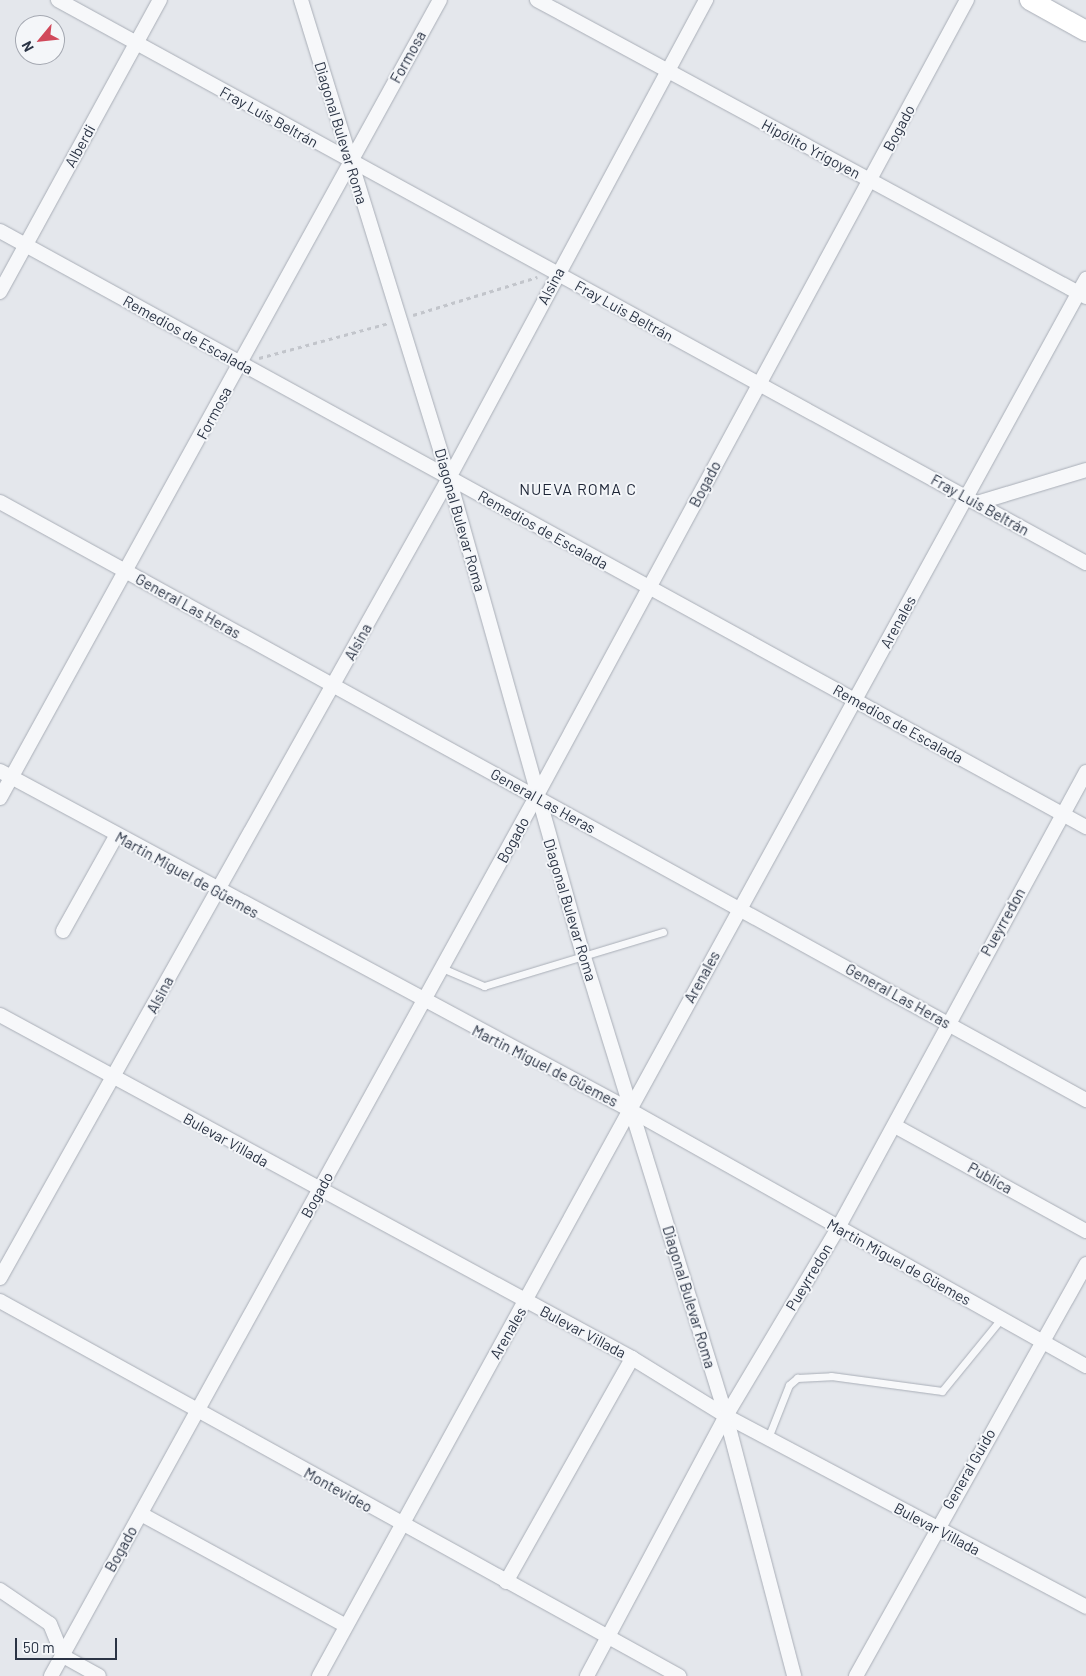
<!DOCTYPE html>
<html>
<head>
<meta charset="utf-8">
<style>
  body { margin:0 }
  #map { position:relative; width:1086px; height:1676px; overflow:hidden; background:#e4e7ec; font-family:Barlow,sans-serif }
  div>[style] { position:absolute }
  .path>* { height:2.5px; margin-top:-1.25px; transform-origin:0; background:repeating-linear-gradient(90deg,#c2c5cb 0 4px,transparent 0 8px) }
  .roads { filter:drop-shadow(0 0 1px #a9aeb7) drop-shadow(0 0 1px #a9aeb7) }
  .service>* { height:7px; margin:-3.5px; padding:0 3.5px; transform-origin:3.5px; border-radius:3.5px; background:#f7f8fa }
  .minor>* { height:14px; margin:-7px; padding:0 7px; transform-origin:7px; border-radius:7px; background:#f7f8fa }
  .secondary>* { height:20px; margin:-10px; padding:0 10px; transform-origin:10px; border-radius:10px; background:#fff }
  span { translate:-50% -50%; white-space:nowrap; text-align:center; line-height:1.15; -webkit-text-stroke:4px #f4f6f9; paint-order:stroke }
  .street-label { font-size:15px; color:#2b3445 }
  .neighbourhood-label { font-size:16px; color:#1d2536; letter-spacing:1px }
  .north { position:absolute; left:15px; top:15px; width:50px; height:50px; box-sizing:border-box; background:#f4f6f9; border:1px solid #a4a8b1; border-radius:50%; rotate:242deg; font-size:14px; font-weight:700; line-height:20px; text-align:center; color:#2b3445 }
  .north::after { content:''; display:block; margin:auto; width:18px; height:22px; background:#d1495b; clip-path:polygon(50% 0,100% 100%,50% 72%,0 100%) }
  .scale { position:absolute; left:15px; top:1638px; width:102px; height:22px; box-sizing:border-box; border:2px solid #2b3445; border-top:0; padding-left:6px; font-size:15px; line-height:18px; white-space:nowrap; color:#2b3445; -webkit-text-stroke:4px #f4f6f9; paint-order:stroke }
</style>
</head>
<body>
<div id="map">
  <div class="path">
    <i style="left:413px;top:315px;width:130px;rotate:-17deg"></i>
    <i style="left:259px;top:358px;width:135px;rotate:-15.1deg"></i>
  </div>
  <div class="roads">
    <div class="service">
      <i style="left:442px;top:968px;width:46px;rotate:23.2deg"></i>
      <i style="left:484px;top:986px;width:187px;rotate:-16.8deg"></i>
      <i style="left:768px;top:1438px;width:57px;rotate:-68.4deg"></i>
      <i style="left:789px;top:1385px;width:11px;rotate:-41deg"></i>
      <i style="left:797px;top:1378px;width:34px;rotate:-3deg"></i>
      <i style="left:831px;top:1376px;width:112px;rotate:7.7deg"></i>
      <i style="left:942px;top:1391px;width:93px;rotate:-50.7deg"></i>
    </div>
    <div class="minor">
      <i style="left:58px;top:0;width:1172px;rotate:28.71deg"></i>
      <i style="left:301px;top:0;width:500px;rotate:72.8deg"></i>
      <i style="left:449px;top:478px;width:498px;rotate:74.3deg"></i>
      <i style="left:584px;top:957px;width:480px;rotate:72.8deg"></i>
      <i style="left:726px;top:1416px;width:269px;rotate:75.3deg"></i>
      <i style="left:537px;top:0;width:624px;rotate:28.41deg"></i>
      <i style="left:0;top:231px;width:1239px;rotate:28.76deg"></i>
      <i style="left:0;top:292px;width:333px;rotate:-61.3deg"></i>
      <i style="left:0;top:502px;width:1240px;rotate:28.84deg"></i>
      <i style="left:977px;top:503px;width:114px;rotate:-16.8deg"></i>
      <i style="left:0;top:771px;width:715px;rotate:28.28deg"></i>
      <i style="left:630px;top:1110px;width:523px;rotate:29.31deg"></i>
      <i style="left:0;top:798px;width:911px;rotate:-61.13deg"></i>
      <i style="left:63px;top:931px;width:109px;rotate:-60.8deg"></i>
      <i style="left:0;top:1015px;width:719px;rotate:28.49deg"></i>
      <i style="left:632px;top:1358px;width:110px;rotate:31.7deg"></i>
      <i style="left:726px;top:1416px;width:408px;rotate:27.9deg"></i>
      <i style="left:895px;top:1126px;width:218px;rotate:28.8deg"></i>
      <i style="left:0;top:1278px;width:917px;rotate:-60.7deg"></i>
      <i style="left:449px;top:478px;width:543px;rotate:-61.73deg"></i>
      <i style="left:0;top:1301px;width:776px;rotate:28.91deg"></i>
      <i style="left:141px;top:1514px;width:232px;rotate:28.6deg"></i>
      <i style="left:506px;top:1582px;width:257px;rotate:-60.6deg"></i>
      <i style="left:0;top:1590px;width:60px;rotate:34.2deg"></i>
      <i style="left:50px;top:1624px;width:35px;rotate:68deg"></i>
      <i style="left:63px;top:1656px;width:41px;rotate:29.1deg"></i>
      <i style="left:51px;top:1676px;width:1004px;rotate:-61.11deg"></i>
      <i style="left:536px;top:797px;width:906px;rotate:-61.6deg"></i>
      <i style="left:319px;top:1676px;width:1594px;rotate:-61.23deg"></i>
      <i style="left:587px;top:1676px;width:295px;rotate:-61.9deg"></i>
      <i style="left:726px;top:1416px;width:219px;rotate:-59.2deg"></i>
      <i style="left:838px;top:1228px;width:519px;rotate:-61.46deg"></i>
      <i style="left:856px;top:1676px;width:472px;rotate:-60.8deg"></i>
    </div>
    <div class="secondary">
      <i style="left:1030px;top:0;width:64px;rotate:29deg"></i>
    </div>
  </div>
  <div class="street-label">
    <span style="left:408px;top:57px;rotate:-61deg">Formosa</span>
    <span style="left:269px;top:117px;rotate:29deg">Fray Luis Beltrán</span>
    <span style="left:899px;top:128px;rotate:-62deg">Bogado</span>
    <span style="left:341px;top:133px;rotate:73deg">Diagonal Bulevar Roma</span>
    <span style="left:80px;top:146px;rotate:-61deg">Alberdi</span>
    <span style="left:811px;top:149px;rotate:28deg">Hipólito Yrigoyen</span>
    <span style="left:551px;top:286px;rotate:-62deg">Alsina</span>
    <span style="left:624px;top:311px;rotate:29deg">Fray Luis Beltrán</span>
    <span style="left:188px;top:335px;rotate:29deg">Remedios de Escalada</span>
    <span style="left:214px;top:413px;rotate:-62deg">Formosa</span>
    <span style="left:705px;top:484px;rotate:-62deg">Bogado</span>
    <span style="left:980px;top:505px;rotate:29deg">Fray Luis Beltrán</span>
    <span style="left:460px;top:520px;rotate:74deg">Diagonal Bulevar Roma</span>
    <span style="left:543px;top:530px;rotate:29deg">Remedios de Escalada</span>
    <span style="left:188px;top:606px;rotate:29deg">General Las Heras</span>
    <span style="left:898px;top:622px;rotate:-61deg">Arenales</span>
    <span style="left:358px;top:642px;rotate:-61deg">Alsina</span>
    <span style="left:898px;top:724px;rotate:29deg">Remedios de Escalada</span>
    <span style="left:543px;top:801px;rotate:29deg">General Las Heras</span>
    <span style="left:513px;top:840px;rotate:-61deg">Bogado</span>
    <span style="left:187px;top:875px;rotate:29deg">Martin Miguel de Güemes</span>
    <span style="left:570px;top:910px;rotate:73deg">Diagonal Bulevar Roma</span>
    <span style="left:1003px;top:922px;rotate:-61deg">Pueyrredon</span>
    <span style="left:702px;top:977px;rotate:-61deg">Arenales</span>
    <span style="left:160px;top:995px;rotate:-62deg">Alsina</span>
    <span style="left:898px;top:996px;rotate:29deg">General Las Heras</span>
    <span style="left:545px;top:1066px;rotate:27deg">Martin Miguel de Güemes</span>
    <span style="left:226px;top:1140px;rotate:29deg">Bulevar Villada</span>
    <span style="left:990px;top:1178px;rotate:29deg">Publica</span>
    <span style="left:317px;top:1195px;rotate:-61deg">Bogado</span>
    <span style="left:899px;top:1262px;rotate:29deg">Martin Miguel de Güemes</span>
    <span style="left:809px;top:1277px;rotate:-59deg">Pueyrredon</span>
    <span style="left:689px;top:1297px;rotate:73deg">Diagonal Bulevar Roma</span>
    <span style="left:583px;top:1332px;rotate:28deg">Bulevar Villada</span>
    <span style="left:508px;top:1333px;rotate:-60deg">Arenales</span>
    <span style="left:969px;top:1469px;rotate:-60deg">General Guido</span>
    <span style="left:338px;top:1490px;rotate:29deg">Montevideo</span>
    <span style="left:937px;top:1529px;rotate:28deg">Bulevar Villada</span>
    <span style="left:121px;top:1549px;rotate:-61deg">Bogado</span>
  </div>
  <div class="neighbourhood-label">
    <span style="left:578px;top:489px">NUEVA ROMA C</span>
  </div>
  <div class="north">N</div>
  <div class="scale">50 m</div>
</div>
</body>
</html>
